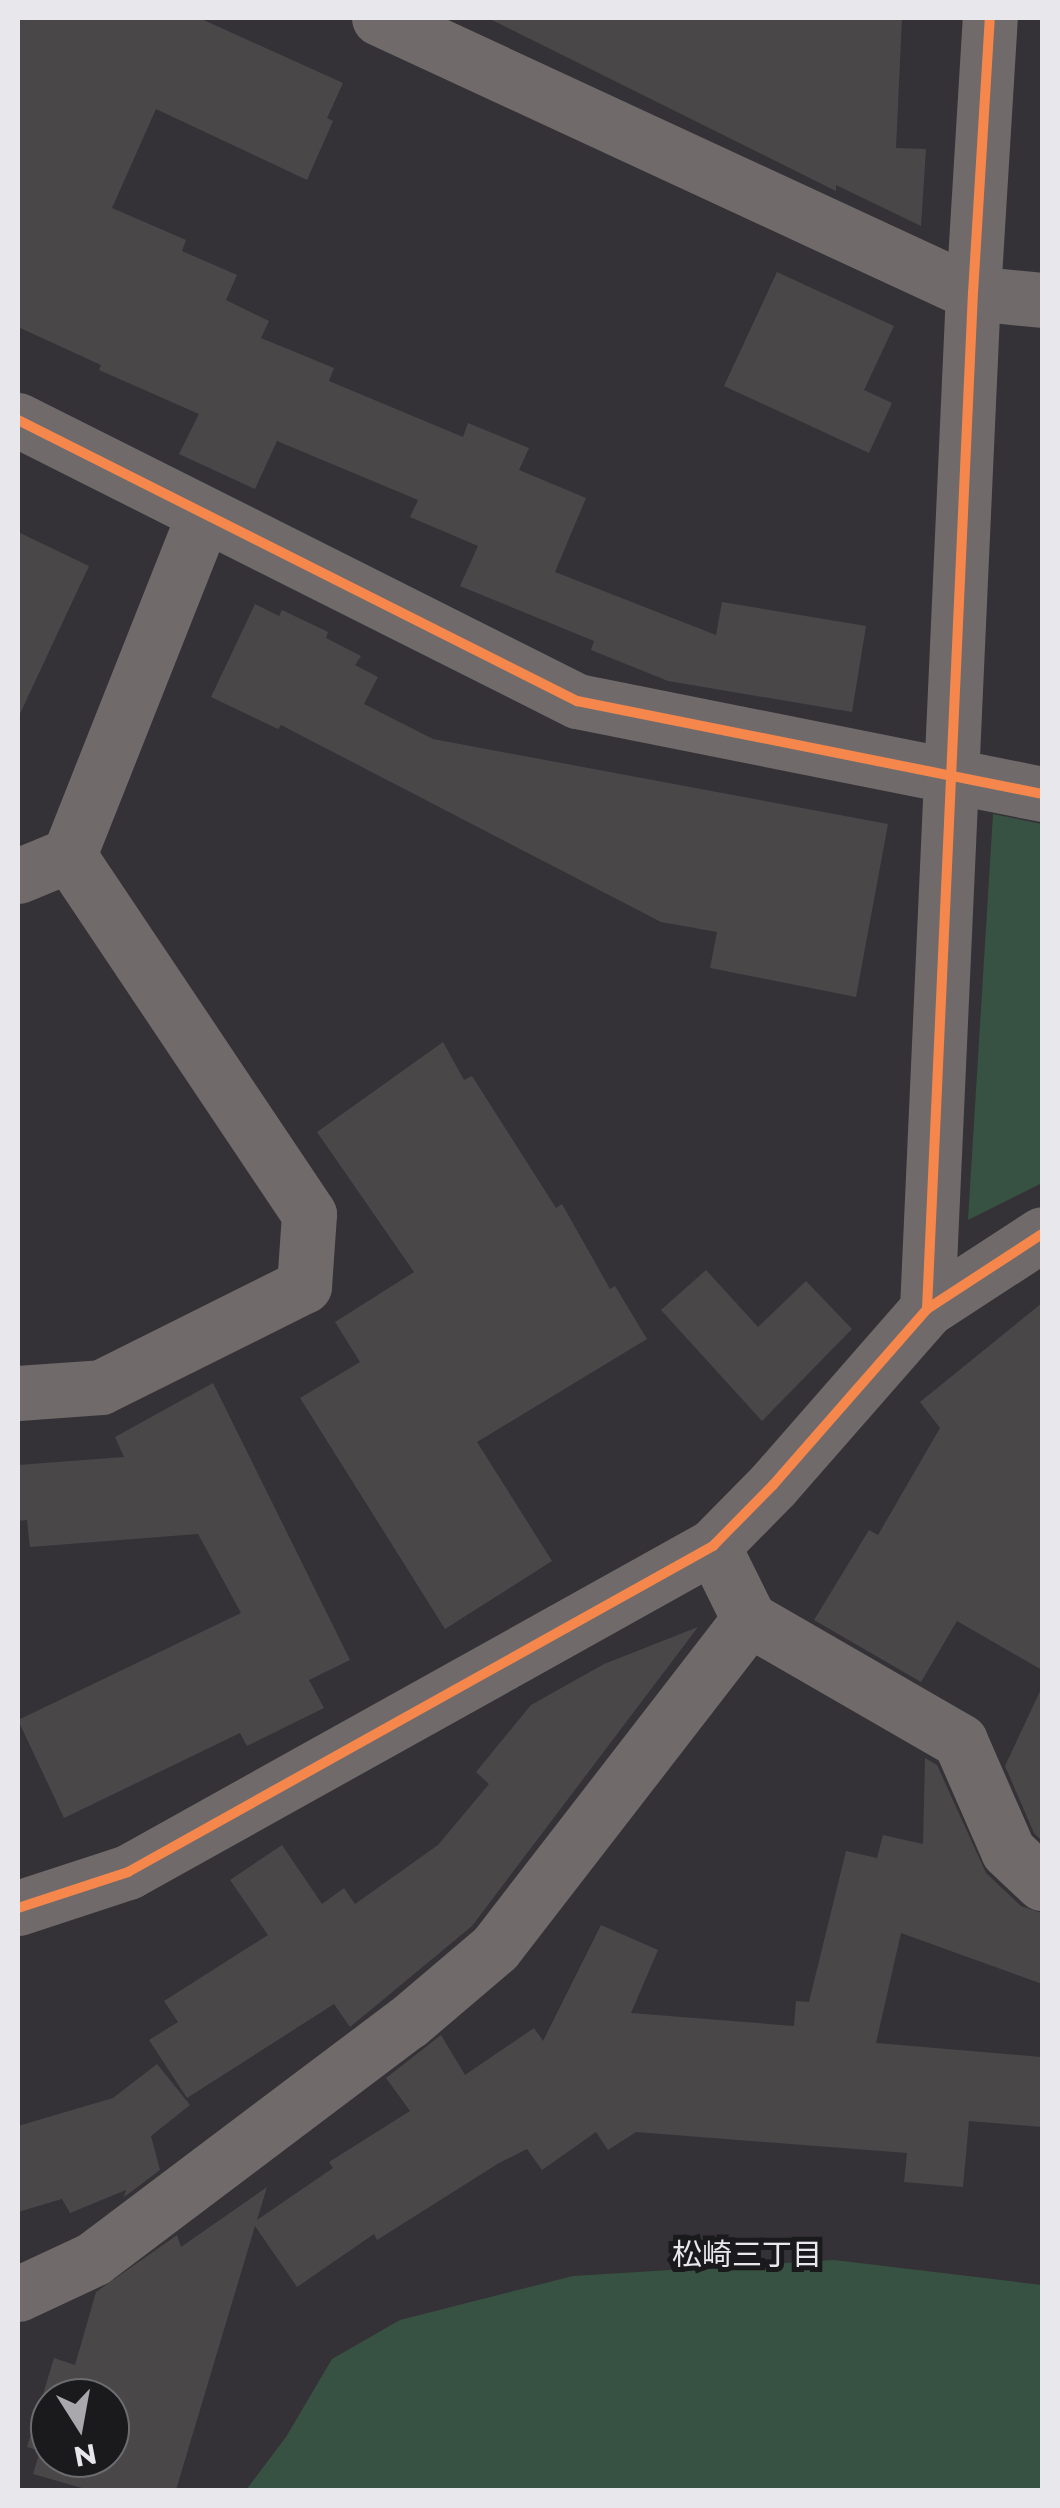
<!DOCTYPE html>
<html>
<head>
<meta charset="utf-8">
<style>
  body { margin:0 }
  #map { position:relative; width:1060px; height:2508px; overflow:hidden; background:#343236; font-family:Montserrat,"Noto Sans JP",sans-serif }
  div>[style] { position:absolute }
  .green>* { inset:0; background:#375243 }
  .building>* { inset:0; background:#4a4749 }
  .minor>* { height:55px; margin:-27.5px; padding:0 27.5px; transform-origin:27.5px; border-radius:27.5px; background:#706a6a }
  .cycleway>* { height:10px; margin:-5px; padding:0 5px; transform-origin:5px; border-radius:5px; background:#f5874c }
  span { translate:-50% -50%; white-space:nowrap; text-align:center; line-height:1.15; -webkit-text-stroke:10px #1a1a1c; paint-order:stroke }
  .neighbourhood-label { font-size:30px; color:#e8e7eb }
  .frame { position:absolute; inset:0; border:20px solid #e8e7eb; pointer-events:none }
  .north { position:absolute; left:30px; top:2378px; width:100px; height:100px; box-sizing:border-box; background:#1a1a1c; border:2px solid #6c6c6f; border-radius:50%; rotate:169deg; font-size:28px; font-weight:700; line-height:40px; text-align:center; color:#e8e7eb }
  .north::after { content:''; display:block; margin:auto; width:35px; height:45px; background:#a9a8ac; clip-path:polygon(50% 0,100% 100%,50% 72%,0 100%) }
</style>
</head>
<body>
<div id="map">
  <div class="green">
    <i style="clip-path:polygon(993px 814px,1042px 824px,1042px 1183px,968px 1220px)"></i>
    <i style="clip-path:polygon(834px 2260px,1042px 2285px,1042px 2490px,246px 2490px,286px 2437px,332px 2359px,400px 2320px,573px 2276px)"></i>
  </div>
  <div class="building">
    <i style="clip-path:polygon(18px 18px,199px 18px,343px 83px,327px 118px,333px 121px,307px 180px,156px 109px,112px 208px,186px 240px,182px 251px,237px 275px,226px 300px,269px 321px,261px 338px,334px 368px,329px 381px,463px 437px,468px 423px,529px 448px,519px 470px,586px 498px,555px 572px,716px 635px,722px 602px,866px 626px,852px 712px,668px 681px,591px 650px,594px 641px,460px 586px,478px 546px,410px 517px,418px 500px,277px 441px,255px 489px,179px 454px,199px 414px,99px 370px,101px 365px,18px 327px)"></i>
    <i style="clip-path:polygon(488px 18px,902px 18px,896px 148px,926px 149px,921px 226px,836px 185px,836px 191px)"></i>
    <i style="clip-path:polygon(777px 272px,894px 326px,864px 390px,892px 403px,869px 453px,724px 386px)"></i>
    <i style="clip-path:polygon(18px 532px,89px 566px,18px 718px)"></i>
    <i style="clip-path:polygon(255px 604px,279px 616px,282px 610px,328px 632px,326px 638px,361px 656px,355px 665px,378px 677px,364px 704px,433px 739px,888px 824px,856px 997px,710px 968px,717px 932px,661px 922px,281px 725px,278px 729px,211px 697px)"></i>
    <i style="clip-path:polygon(443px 1042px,464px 1080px,472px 1076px,556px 1208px,562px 1204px,610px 1289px,615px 1286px,647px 1339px,477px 1442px,552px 1561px,445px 1629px,300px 1398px,360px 1362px,335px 1322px,414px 1272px,317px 1132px)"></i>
    <i style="clip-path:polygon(706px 1270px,758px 1327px,806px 1281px,852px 1329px,762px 1421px,661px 1310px)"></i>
    <i style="clip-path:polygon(1042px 1303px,1042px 1670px,957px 1621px,921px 1682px,814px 1620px,869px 1530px,878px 1535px,940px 1428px,920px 1402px)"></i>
    <i style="clip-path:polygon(213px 1383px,350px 1660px,309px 1680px,324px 1708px,247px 1746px,240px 1733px,64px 1818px,18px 1720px,241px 1613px,198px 1534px,30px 1547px,27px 1520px,18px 1521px,18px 1465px,124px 1457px,115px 1437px)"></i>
    <i style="clip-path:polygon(698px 1627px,472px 1926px,350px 2027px,334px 2004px,187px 2098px,149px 2040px,178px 2022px,164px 2001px,268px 1935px,230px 1880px,282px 1845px,322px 1904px,344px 1888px,355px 1904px,438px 1845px,489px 1784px,476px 1772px,531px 1705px,604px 1664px)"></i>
    <i style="clip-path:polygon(1042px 1687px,1042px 1841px,1034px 1833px,1005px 1766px)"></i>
    <i style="clip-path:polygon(evenodd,925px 1758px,937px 1765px,986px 1873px,1021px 1906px,1042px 1913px,1042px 1984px,901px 1933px,876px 2043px,1042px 2057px,1042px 2127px,969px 2121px,963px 2187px,904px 2182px,907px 2153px,636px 2132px,608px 2150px,596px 2132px,542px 2170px,527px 2149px,499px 2163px,377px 2240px,374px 2234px,297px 2287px,255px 2226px,176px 2490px,89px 2490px,33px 2474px,40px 2451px,27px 2447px,54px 2358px,75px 2365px,96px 2292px,177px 2235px,181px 2247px,267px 2187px,257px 2220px,333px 2168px,329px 2162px,410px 2111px,386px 2078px,441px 2035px,465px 2075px,534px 2028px,543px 2041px,601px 1925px,658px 1950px,631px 2013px,794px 2026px,796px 2001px,809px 2002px,846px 1851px,877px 1858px,883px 1835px,923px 1844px,925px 1758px,50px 2398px,110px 2398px,110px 2458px,50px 2458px,50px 2398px)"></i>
    <i style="clip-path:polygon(157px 2064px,190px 2105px,151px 2136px,160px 2170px,124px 2197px,126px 2190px,70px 2213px,62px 2199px,18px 2212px,18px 2126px,113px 2098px)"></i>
  </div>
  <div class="minor">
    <i style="left:379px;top:18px;width:655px;rotate:24.84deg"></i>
    <i style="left:973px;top:293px;width:69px;rotate:5.8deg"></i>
    <i style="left:18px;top:420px;width:626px;rotate:26.69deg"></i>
    <i style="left:577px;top:701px;width:474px;rotate:11.3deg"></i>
    <i style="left:18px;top:876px;width:55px;rotate:-22.4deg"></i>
    <i style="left:69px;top:855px;width:364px;rotate:-68.4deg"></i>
    <i style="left:927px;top:1309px;width:1017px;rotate:-87.41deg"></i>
    <i style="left:973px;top:293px;width:276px;rotate:-86.5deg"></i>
    <i style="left:18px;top:1393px;width:83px;rotate:-4.1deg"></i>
    <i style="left:101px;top:1387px;width:227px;rotate:-26.5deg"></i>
    <i style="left:304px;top:1286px;width:72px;rotate:-86deg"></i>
    <i style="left:309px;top:1214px;width:432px;rotate:-123.8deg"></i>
    <i style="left:749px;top:1619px;width:244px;rotate:30deg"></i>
    <i style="left:960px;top:1741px;width:120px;rotate:66.4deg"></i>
    <i style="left:1008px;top:1851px;width:47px;rotate:43.3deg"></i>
    <i style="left:18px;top:1908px;width:116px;rotate:-18.1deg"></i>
    <i style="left:128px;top:1872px;width:670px;rotate:-29.13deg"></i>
    <i style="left:713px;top:1546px;width:86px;rotate:-45.5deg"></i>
    <i style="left:773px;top:1485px;width:234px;rotate:-48.8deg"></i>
    <i style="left:927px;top:1309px;width:137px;rotate:-33.1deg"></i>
    <i style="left:18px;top:2294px;width:83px;rotate:-25deg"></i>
    <i style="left:93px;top:2259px;width:394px;rotate:-37deg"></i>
    <i style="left:408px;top:2022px;width:114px;rotate:-40.4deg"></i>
    <i style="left:495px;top:1948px;width:416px;rotate:-52.3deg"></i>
    <i style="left:749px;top:1619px;width:81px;rotate:-116.3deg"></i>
  </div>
  <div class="cycleway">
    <i style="left:18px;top:420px;width:626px;rotate:26.69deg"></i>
    <i style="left:577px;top:701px;width:474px;rotate:11.3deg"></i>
    <i style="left:927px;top:1309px;width:1017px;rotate:-87.41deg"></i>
    <i style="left:973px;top:293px;width:276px;rotate:-86.5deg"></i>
    <i style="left:18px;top:1908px;width:116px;rotate:-18.1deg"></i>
    <i style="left:128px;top:1872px;width:670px;rotate:-29.13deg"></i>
    <i style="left:713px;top:1546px;width:86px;rotate:-45.5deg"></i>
    <i style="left:773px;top:1485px;width:234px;rotate:-48.8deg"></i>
    <i style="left:927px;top:1309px;width:137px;rotate:-33.1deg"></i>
  </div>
  <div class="neighbourhood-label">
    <span style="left:747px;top:2255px">松崎三丁目</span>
  </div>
  <div class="frame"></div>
  <div class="north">N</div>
</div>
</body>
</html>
